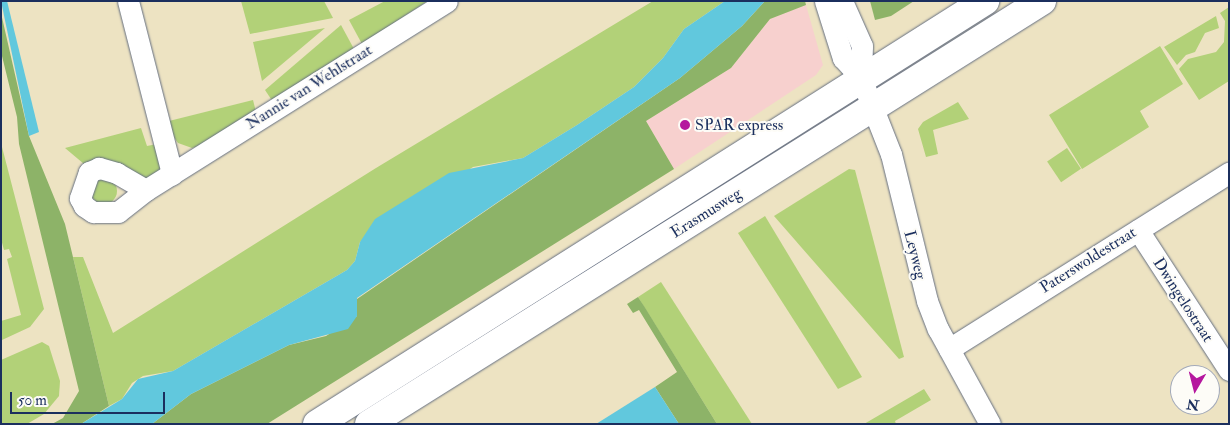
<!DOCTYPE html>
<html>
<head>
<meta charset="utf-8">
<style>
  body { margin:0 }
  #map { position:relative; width:1230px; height:425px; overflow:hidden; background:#ede3c2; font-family:"IM FELL Double Pica",serif }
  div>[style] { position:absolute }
  .built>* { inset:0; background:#f7d0ce }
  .green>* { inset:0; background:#b2d178; transform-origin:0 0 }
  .round { border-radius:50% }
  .forest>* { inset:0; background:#8db368 }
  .water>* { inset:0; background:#61c8dd }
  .roads { filter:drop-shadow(0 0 1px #646e81) drop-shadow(0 0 1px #646e81) }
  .street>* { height:21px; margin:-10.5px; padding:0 10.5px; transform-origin:10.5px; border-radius:10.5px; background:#fff }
  .secondary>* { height:28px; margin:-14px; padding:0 14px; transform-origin:14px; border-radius:14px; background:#fff }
  .dots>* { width:14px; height:14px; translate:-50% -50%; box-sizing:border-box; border:2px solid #fdfcf7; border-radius:50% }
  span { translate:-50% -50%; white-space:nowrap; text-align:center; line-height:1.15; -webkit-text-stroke:4px #fdfcf7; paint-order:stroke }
  .street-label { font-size:16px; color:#1b2f5e }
  .poi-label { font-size:16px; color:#1b2f5e }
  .left { translate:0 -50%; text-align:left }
  .frame { position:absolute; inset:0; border:2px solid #1b2f5e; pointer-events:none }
  .north { position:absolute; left:1170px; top:365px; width:50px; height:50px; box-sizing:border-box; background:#fdfcf7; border:1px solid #a3aaba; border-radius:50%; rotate:188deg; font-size:14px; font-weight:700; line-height:20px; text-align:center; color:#1b2f5e }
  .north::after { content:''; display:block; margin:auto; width:18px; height:22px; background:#b5179e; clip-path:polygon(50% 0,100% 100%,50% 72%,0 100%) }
  .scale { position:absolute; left:10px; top:392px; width:155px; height:22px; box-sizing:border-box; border:2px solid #1b2f5e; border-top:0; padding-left:6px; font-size:15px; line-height:18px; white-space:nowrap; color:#1b2f5e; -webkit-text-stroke:4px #fdfcf7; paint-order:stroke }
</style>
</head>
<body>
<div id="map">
  <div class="built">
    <i style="clip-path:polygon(806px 5px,823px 65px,816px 75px,674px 169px,646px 121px,731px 68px,770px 19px)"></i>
  </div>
  <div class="green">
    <i style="clip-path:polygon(241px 1px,324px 1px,333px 18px,250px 34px)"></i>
    <i style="clip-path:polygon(385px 1px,426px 2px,362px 44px,349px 20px)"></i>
    <i style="clip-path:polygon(653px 1px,725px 1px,684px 29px,663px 58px,634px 87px,577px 125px,523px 158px,473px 167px,360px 242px,355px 261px,347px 270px,173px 371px,143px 376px,132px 383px,122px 399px,109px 406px,73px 257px,83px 257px,113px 333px,376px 168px)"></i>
    <i style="clip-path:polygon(1229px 7px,1229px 81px,1199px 100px,1179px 69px,1188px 59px,1216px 52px,1224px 42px,1225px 21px,1220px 13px)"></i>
    <i style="clip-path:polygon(1216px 16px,1219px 28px,1205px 33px,1195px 52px,1186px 55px,1177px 65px,1164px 47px)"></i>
    <i style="clip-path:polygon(341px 25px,354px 49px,273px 102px,265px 90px)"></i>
    <i style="clip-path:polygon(325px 28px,262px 81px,253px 42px)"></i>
    <i style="clip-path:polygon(1160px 46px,1183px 84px,1140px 111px,1149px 127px,1082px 169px,1049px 115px)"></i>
    <i style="clip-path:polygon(253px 100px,256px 112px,203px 145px,192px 148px,178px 143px,173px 136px,169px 121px)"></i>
    <i style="clip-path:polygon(958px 102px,969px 119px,933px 130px,938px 154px,926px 157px,918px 129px,923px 122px)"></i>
    <i style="clip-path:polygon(141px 128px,147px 146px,157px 144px,161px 169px,150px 180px,84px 164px,65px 148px)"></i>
    <i style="clip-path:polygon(2px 147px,44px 309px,30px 327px,2px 340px,1px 321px,21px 315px,7px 259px,12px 257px,9px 249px,4px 250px,1px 239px)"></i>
    <i style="left:1067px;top:148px;width:25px;height:24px;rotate:56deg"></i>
    <i style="clip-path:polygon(849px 169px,855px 170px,904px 357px,899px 359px,774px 216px)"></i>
    <i class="round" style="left:91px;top:178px;width:26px;height:26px"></i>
    <i style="clip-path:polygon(765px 216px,862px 377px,838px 389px,738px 233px)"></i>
    <i style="clip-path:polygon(661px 282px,752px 424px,717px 424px,638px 297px)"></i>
    <i style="clip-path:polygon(42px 342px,49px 346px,60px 381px,59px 396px,44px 414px,27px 424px,1px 424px,1px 360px)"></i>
    <i style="clip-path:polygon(924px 389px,931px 400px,895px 421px,896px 424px,864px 424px)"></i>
  </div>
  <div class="forest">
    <i style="clip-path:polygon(765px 1px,805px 1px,806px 5px,770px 19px,731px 68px,646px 121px,674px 169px,267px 424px,152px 424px,191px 394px,289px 345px,326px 336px,357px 316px,357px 299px,680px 78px,742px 26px)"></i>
    <i style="clip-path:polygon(870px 1px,914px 1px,891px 16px,875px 20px)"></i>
    <i style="clip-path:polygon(1px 13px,29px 136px,65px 224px,109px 406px,81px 424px,52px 424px,63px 418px,79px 391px,19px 144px,17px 117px,1px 52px)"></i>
    <i style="clip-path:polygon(638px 297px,644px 306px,717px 424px,679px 424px,655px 387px,677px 372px,639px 310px,633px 313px,627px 304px)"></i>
  </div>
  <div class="water">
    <i style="clip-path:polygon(1px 1px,7px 1px,39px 132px,29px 136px)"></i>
    <i style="clip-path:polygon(725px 1px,765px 1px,742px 26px,680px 78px,357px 298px,357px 316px,348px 329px,289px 345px,191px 394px,152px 424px,81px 424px,122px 399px,138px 379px,173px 371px,347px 270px,355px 261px,360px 242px,375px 219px,449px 173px,523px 158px,577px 125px,634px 87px,663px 58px,684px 29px)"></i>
    <i style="clip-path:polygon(655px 387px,679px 424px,596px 424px)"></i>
  </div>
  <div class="roads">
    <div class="street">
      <i style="left:128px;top:1px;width:179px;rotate:75.7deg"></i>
      <i style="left:825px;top:1px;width:60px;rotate:72.5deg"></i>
      <i style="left:843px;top:58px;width:27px;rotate:48deg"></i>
      <i style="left:861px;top:78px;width:82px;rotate:68.5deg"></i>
      <i style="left:891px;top:154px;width:151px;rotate:76.2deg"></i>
      <i style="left:927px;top:301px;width:30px;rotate:69deg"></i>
      <i style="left:938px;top:329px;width:108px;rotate:61.3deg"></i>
      <i style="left:842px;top:1px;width:49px;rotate:66deg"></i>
      <i style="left:862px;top:46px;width:32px;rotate:92deg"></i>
      <i style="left:146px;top:190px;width:34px;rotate:-150deg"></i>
      <i style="left:117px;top:173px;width:19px;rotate:-164deg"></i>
      <i style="left:99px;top:168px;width:11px;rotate:158deg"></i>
      <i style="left:89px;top:172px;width:28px;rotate:109deg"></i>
      <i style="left:80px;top:198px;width:9px;rotate:63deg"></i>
      <i style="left:84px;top:206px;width:11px;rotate:34deg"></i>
      <i style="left:93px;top:212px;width:25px"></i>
      <i style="left:118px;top:212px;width:36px;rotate:-38deg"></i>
      <i style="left:146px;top:190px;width:355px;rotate:-32.1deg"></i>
      <i style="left:1138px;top:230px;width:167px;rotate:57deg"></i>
      <i style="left:949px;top:349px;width:331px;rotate:-32.2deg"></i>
    </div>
    <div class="secondary">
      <i style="left:317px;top:424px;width:791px;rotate:-32.34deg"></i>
      <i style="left:369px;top:424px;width:795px;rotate:-32.15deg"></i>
    </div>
  </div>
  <div class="dots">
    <i style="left:685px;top:125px;background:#b5179e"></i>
  </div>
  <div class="street-label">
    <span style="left:309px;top:87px;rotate:-32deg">Nannie van Wehlstraat</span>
    <span style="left:706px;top:213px;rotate:-32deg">Erasmusweg</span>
    <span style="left:915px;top:255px;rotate:76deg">Leyweg</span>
    <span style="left:1088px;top:260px;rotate:-32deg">Paterswoldestraat</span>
    <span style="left:1183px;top:300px;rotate:57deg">Dwingelostraat</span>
  </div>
  <div class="poi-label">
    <span class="left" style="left:695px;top:125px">SPAR express</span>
  </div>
  <div class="frame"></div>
  <div class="north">N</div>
  <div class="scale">50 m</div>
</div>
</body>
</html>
